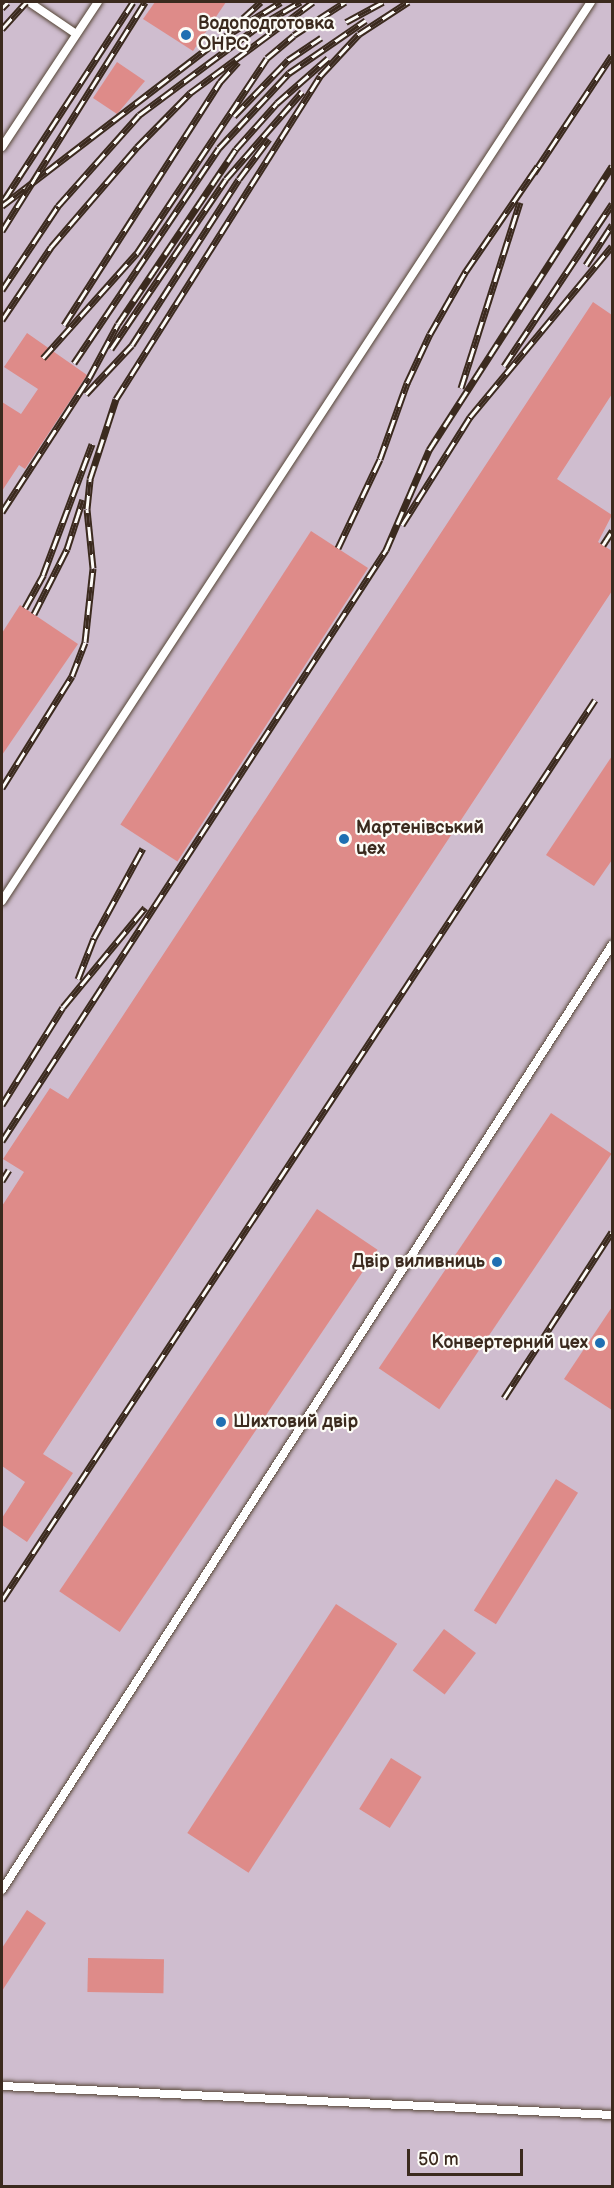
<!DOCTYPE html>
<html>
<head>
<meta charset="utf-8">
<style>
  body { margin:0 }
  #map { position:relative; width:614px; height:2188px; overflow:hidden; background:#e9deb9; font-family:"Balsamiq Sans",sans-serif }
  div>[style] { position:absolute }
  .industrial>* { inset:0; background:#cfbdcf; transform-origin:0 0 }
  .building>* { inset:0; background:#de8b89; transform-origin:0 0 }
  .roads { filter:drop-shadow(0 0 2px #554535) drop-shadow(0 0 2px #554535) }
  .lane>* { height:8px; margin:-4px; padding:0 4px; transform-origin:4px; border-radius:4px; background:#fff }
  .rail>* { height:7px; margin-top:-3.5px; transform-origin:0; background:repeating-linear-gradient(90deg,#fdfcf7 0 14px,#3b2a1e 0 28px); box-sizing:border-box; border-block:2px solid #3b2a1e }
  .dots>* { width:16px; height:16px; translate:-50% -50%; box-sizing:border-box; border:3px solid #fdfcf7; border-radius:50% }
  span { translate:-50% -50%; white-space:nowrap; text-align:center; line-height:1.15; -webkit-text-stroke:4.5px #fdfcf7; paint-order:stroke }
  .poi-label { font-size:18px; color:#3b2a1e; font-weight:700 }
  .left { translate:0 -50%; text-align:left }
  .right { translate:-100% -50%; text-align:right }
  .frame { position:absolute; inset:0; border:3px solid #3b2a1e; pointer-events:none }
  .scale { position:absolute; left:407px; top:2149px; width:116px; height:27px; box-sizing:border-box; border:3px solid #3b2a1e; border-top:0; padding-left:8px; font-size:18px; line-height:21px; white-space:nowrap; color:#3b2a1e; -webkit-text-stroke:4px #fdfcf7; paint-order:stroke }
</style>
</head>
<body>
<div id="map">
  <div class="industrial">
    <i style="left:2px;top:2px;width:610px;height:2184px"></i>
  </div>
  <div class="building">
    <i style="clip-path:polygon(155px 2px,226px 2px,193px 51px,143px 19px)"></i>
    <i style="clip-path:polygon(117px 62px,145px 81px,117px 114px,93px 98px)"></i>
    <i style="clip-path:polygon(593px 302px,612px 315px,612px 394px,557px 479px,612px 515px,598px 542px,612px 551px,612px 591px,43px 1454px,73px 1473px,27px 1542px,2px 1525px,2px 1518px,25px 1482px,2px 1466px,2px 1206px,24px 1172px,3px 1159px,50px 1088px,68px 1099px)"></i>
    <i style="clip-path:polygon(27px 333px,87px 375px,25px 469px,19px 465px,2px 491px,2px 402px,21px 414px,38px 389px,4px 367px)"></i>
    <i style="left:311px;top:531px;width:68px;height:350px;rotate:33deg"></i>
    <i style="clip-path:polygon(20px 605px,78px 644px,2px 755px,2px 633px)"></i>
    <i style="clip-path:polygon(612px 756px,612px 860px,594px 886px,546px 855px)"></i>
    <i style="left:551px;top:1113px;width:73px;height:308px;rotate:34deg"></i>
    <i style="left:317px;top:1209px;width:73px;height:461px;rotate:34deg"></i>
    <i style="clip-path:polygon(612px 1307px,612px 1410px,564px 1379px)"></i>
    <i style="left:556px;top:1479px;width:26px;height:155px;rotate:32deg"></i>
    <i style="left:336px;top:1604px;width:73px;height:273px;rotate:33deg"></i>
    <i style="left:444px;top:1629px;width:40px;height:52px;rotate:37deg"></i>
    <i style="left:391px;top:1758px;width:36px;height:60px;rotate:32deg"></i>
    <i style="clip-path:polygon(27px 1910px,46px 1923px,2px 1991px,2px 1948px)"></i>
    <i style="left:88px;top:1958px;width:76px;height:34px;rotate:1deg"></i>
  </div>
  <div class="roads">
    <div class="lane">
      <i style="left:29px;top:2px;width:57px;rotate:34.2deg"></i>
      <i style="left:2px;top:147px;width:174px;rotate:-56.5deg"></i>
      <i style="left:2px;top:901px;width:1075px;rotate:-56.77deg"></i>
      <i style="left:2px;top:1890px;width:1125px;rotate:-57.16deg"></i>
      <i style="left:2px;top:2086px;width:611px;rotate:2.72deg"></i>
    </div>
  </div>
  <div class="rail">
    <i style="left:2px;top:8px;width:8px;rotate:-45deg"></i>
    <i style="left:243px;top:18px;width:24px;rotate:-42deg"></i>
    <i style="left:346px;top:22px;width:42px;rotate:-28.4deg"></i>
    <i style="left:2px;top:29px;width:36px;rotate:-48deg"></i>
    <i style="left:234px;top:116px;width:78px;rotate:-46deg"></i>
    <i style="left:288px;top:60px;width:40px;rotate:-34deg"></i>
    <i style="left:534px;top:173px;width:141px;rotate:-56.5deg"></i>
    <i style="left:4px;top:200px;width:236px;rotate:-56.9deg"></i>
    <i style="left:2px;top:206px;width:270px;rotate:-37.5deg"></i>
    <i style="left:216px;top:42px;width:76px;rotate:-31.6deg"></i>
    <i style="left:2px;top:231px;width:270px;rotate:-58deg"></i>
    <i style="left:586px;top:265px;width:48px;rotate:-57deg"></i>
    <i style="left:2px;top:290px;width:101px;rotate:-56.3deg"></i>
    <i style="left:58px;top:206px;width:122px;rotate:-48.3deg"></i>
    <i style="left:139px;top:115px;width:149px;rotate:-36.6deg"></i>
    <i style="left:259px;top:26px;width:48px;rotate:-30.3deg"></i>
    <i style="left:2px;top:320px;width:88px;rotate:-56.1deg"></i>
    <i style="left:51px;top:247px;width:132px;rotate:-49.3deg"></i>
    <i style="left:137px;top:147px;width:76px;rotate:-45.5deg"></i>
    <i style="left:190px;top:93px;width:153px;rotate:-36.5deg"></i>
    <i style="left:64px;top:325px;width:289px;rotate:-57.3deg"></i>
    <i style="left:220px;top:82px;width:27px;rotate:-48deg"></i>
    <i style="left:111px;top:349px;width:205px;rotate:-55.9deg"></i>
    <i style="left:226px;top:179px;width:116px;rotate:-48.9deg"></i>
    <i style="left:43px;top:358px;width:141px;rotate:-48.2deg"></i>
    <i style="left:137px;top:253px;width:234px;rotate:-56.3deg"></i>
    <i style="left:267px;top:58px;width:35px;rotate:-40deg"></i>
    <i style="left:294px;top:35px;width:61px;rotate:-32.9deg"></i>
    <i style="left:74px;top:363px;width:259px;rotate:-56deg"></i>
    <i style="left:219px;top:148px;width:103px;rotate:-47deg"></i>
    <i style="left:289px;top:73px;width:93px;rotate:-34.5deg"></i>
    <i style="left:504px;top:366px;width:195px;rotate:-56.3deg"></i>
    <i style="left:461px;top:388px;width:195px;rotate:-72.4deg"></i>
    <i style="left:86px;top:394px;width:67px;rotate:-46.8deg"></i>
    <i style="left:132px;top:345px;width:197px;rotate:-57.2deg"></i>
    <i style="left:239px;top:179px;width:50px;rotate:-53.1deg"></i>
    <i style="left:2px;top:512px;width:160px;rotate:-57deg"></i>
    <i style="left:89px;top:378px;width:61px;rotate:-61.8deg"></i>
    <i style="left:118px;top:324px;width:211px;rotate:-56deg"></i>
    <i style="left:236px;top:149px;width:62px;rotate:-48.3deg"></i>
    <i style="left:277px;top:103px;width:68px;rotate:-41.4deg"></i>
    <i style="left:402px;top:525px;width:128px;rotate:-57.8deg"></i>
    <i style="left:470px;top:417px;width:222px;rotate:-50.3deg"></i>
    <i style="left:603px;top:545px;width:17px;rotate:-57deg"></i>
    <i style="left:338px;top:548px;width:98px;rotate:-64.7deg"></i>
    <i style="left:380px;top:459px;width:81px;rotate:-70.4deg"></i>
    <i style="left:407px;top:383px;width:54px;rotate:-64.9deg"></i>
    <i style="left:430px;top:334px;width:73px;rotate:-60.3deg"></i>
    <i style="left:466px;top:271px;width:127px;rotate:-55.6deg"></i>
    <i style="left:25px;top:608px;width:38px;rotate:-61deg"></i>
    <i style="left:43px;top:575px;width:140px;rotate:-69.5deg"></i>
    <i style="left:34px;top:614px;width:73px;rotate:-63.1deg"></i>
    <i style="left:67px;top:549px;width:52px;rotate:-72.3deg"></i>
    <i style="left:2px;top:788px;width:132px;rotate:-58deg"></i>
    <i style="left:72px;top:676px;width:36px;rotate:-69deg"></i>
    <i style="left:85px;top:642px;width:74px;rotate:-83.8deg"></i>
    <i style="left:93px;top:568px;width:59px;rotate:-95.8deg"></i>
    <i style="left:87px;top:509px;width:30px;rotate:-84deg"></i>
    <i style="left:90px;top:479px;width:84px;rotate:-72deg"></i>
    <i style="left:116px;top:399px;width:382px;rotate:-57.7deg"></i>
    <i style="left:320px;top:76px;width:57px;rotate:-47.1deg"></i>
    <i style="left:359px;top:34px;width:59px;rotate:-33.1deg"></i>
    <i style="left:78px;top:979px;width:44px;rotate:-68.7deg"></i>
    <i style="left:94px;top:938px;width:102px;rotate:-61.4deg"></i>
    <i style="left:2px;top:1105px;width:115px;rotate:-58.1deg"></i>
    <i style="left:63px;top:1007px;width:129px;rotate:-50.4deg"></i>
    <i style="left:2px;top:1141px;width:705px;rotate:-56.99deg"></i>
    <i style="left:386px;top:550px;width:109px;rotate:-66.7deg"></i>
    <i style="left:429px;top:450px;width:338px;rotate:-57.2deg"></i>
    <i style="left:2px;top:1181px;width:13px;rotate:-58deg"></i>
    <i style="left:504px;top:1398px;width:198px;rotate:-57deg"></i>
    <i style="left:2px;top:1600px;width:1078px;rotate:-56.62deg"></i>
  </div>
  <div class="dots">
    <i style="left:186px;top:35px;background:#1f6fb2"></i>
    <i style="left:344px;top:839px;background:#1f6fb2"></i>
    <i style="left:497px;top:1262px;background:#1f6fb2"></i>
    <i style="left:600px;top:1343px;background:#1f6fb2"></i>
    <i style="left:221px;top:1422px;background:#1f6fb2"></i>
  </div>
  <div class="poi-label">
    <span class="left" style="left:198px;top:35px">Водоподготовка<br>ОНРС</span>
    <span class="left" style="left:356px;top:839px">Мартенівський<br>цех</span>
    <span class="right" style="left:485px;top:1262px">Двір виливниць</span>
    <span class="right" style="left:588px;top:1343px">Конвертерний цех</span>
    <span class="left" style="left:233px;top:1422px">Шихтовий двір</span>
  </div>
  <div class="frame"></div>
  <div class="scale">50 m</div>
</div>
</body>
</html>
